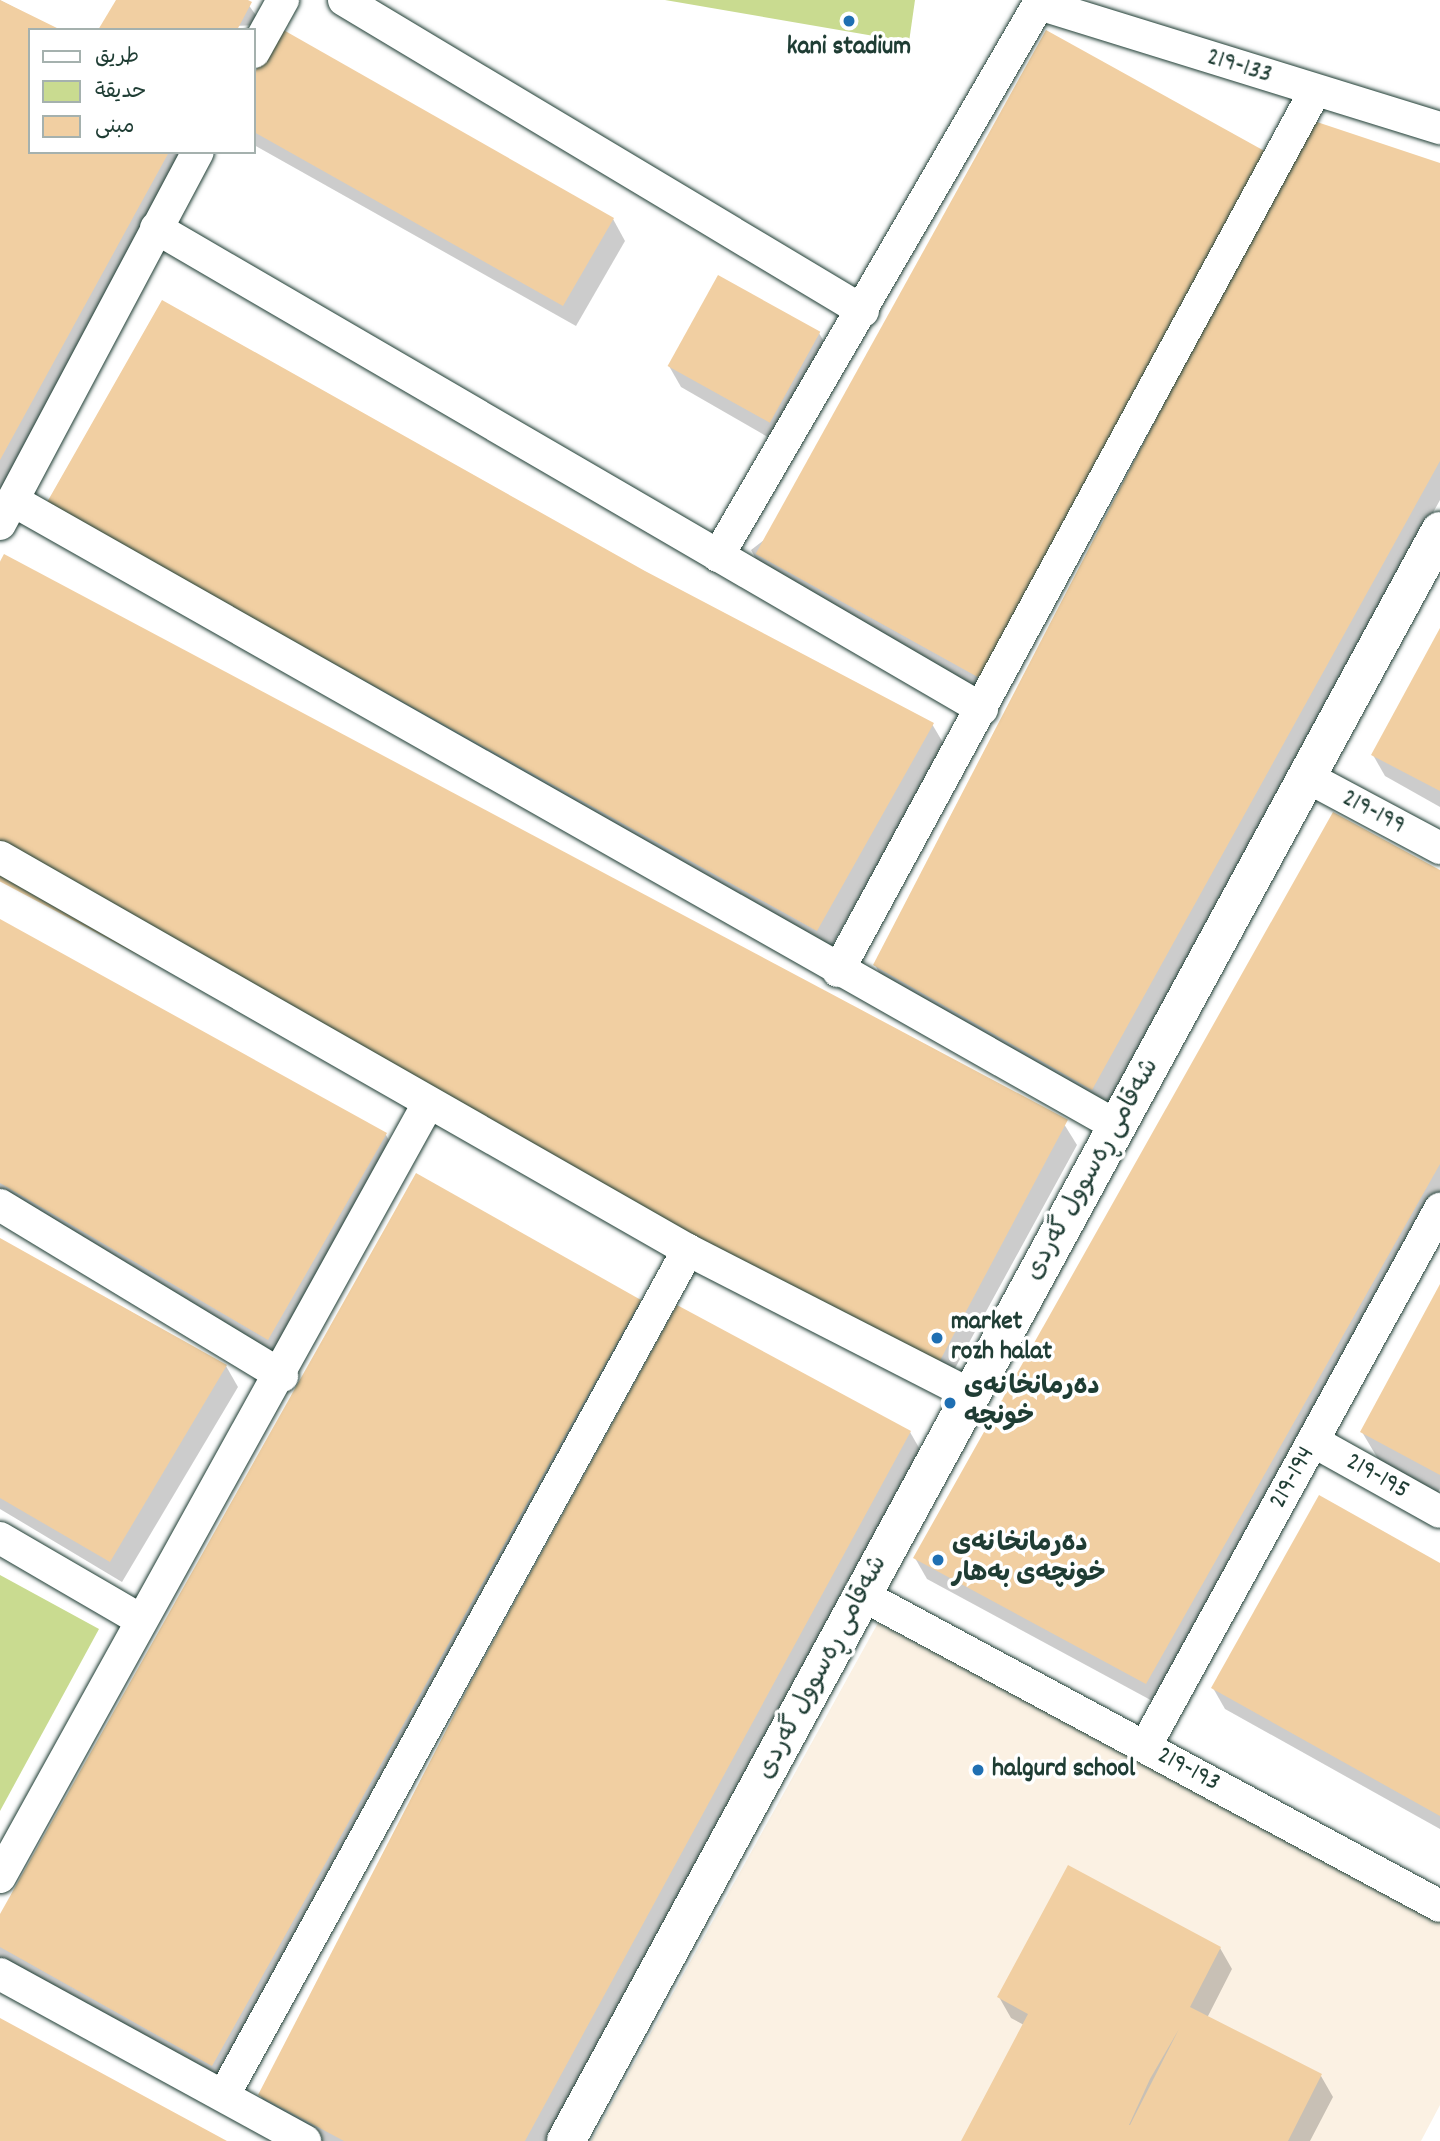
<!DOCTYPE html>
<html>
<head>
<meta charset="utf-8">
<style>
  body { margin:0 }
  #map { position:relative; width:1440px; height:2141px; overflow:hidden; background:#fff; font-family:Dekko,"Playpen Sans Arabic",sans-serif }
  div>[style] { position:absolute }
  .built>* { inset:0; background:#fbf1e3 }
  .green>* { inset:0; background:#c9db90 }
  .shadow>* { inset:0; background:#0003 }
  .building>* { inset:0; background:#f1cfa2; transform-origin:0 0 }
  .roads { filter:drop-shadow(0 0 2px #1f3d34) drop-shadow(0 0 2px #1f3d34) }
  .minor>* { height:32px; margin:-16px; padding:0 16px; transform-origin:16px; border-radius:16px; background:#fff }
  .tertiary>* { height:38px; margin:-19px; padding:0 19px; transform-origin:19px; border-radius:19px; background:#fff }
  .dots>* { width:19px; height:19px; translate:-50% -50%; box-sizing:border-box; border:4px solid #fff; border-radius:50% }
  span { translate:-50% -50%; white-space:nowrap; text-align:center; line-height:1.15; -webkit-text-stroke:7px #fff; paint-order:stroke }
  .poi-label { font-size:26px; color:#1f3d34; font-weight:700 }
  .left { translate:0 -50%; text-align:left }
  .street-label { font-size:26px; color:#1f3d34 }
  .legend { position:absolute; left:28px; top:28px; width:228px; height:126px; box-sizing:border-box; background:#fff; border:2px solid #a5b1ae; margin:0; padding:9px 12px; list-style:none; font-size:21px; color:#1f3d34 }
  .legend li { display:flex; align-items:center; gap:14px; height:35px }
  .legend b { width:35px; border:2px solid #a5b1ae }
</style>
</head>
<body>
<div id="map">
  <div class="built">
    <i style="clip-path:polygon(878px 1623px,1440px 1916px,1440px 2105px,1421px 2141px,591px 2141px)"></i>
  </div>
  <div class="green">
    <i style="clip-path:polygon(665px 0,915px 0,909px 42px)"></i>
    <i style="clip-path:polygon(0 1575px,99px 1629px,0 1811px)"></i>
  </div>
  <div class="shadow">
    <i style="clip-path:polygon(0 0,57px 30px,30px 30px,30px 152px,193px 152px,0 501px)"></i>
    <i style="clip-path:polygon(117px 0,245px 0,263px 25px,100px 30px)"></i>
    <i style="clip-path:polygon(280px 31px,613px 219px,625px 241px,576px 326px,254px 145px,254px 78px)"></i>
    <i style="clip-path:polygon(1269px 156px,1440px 167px,1440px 500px,1104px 1110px,887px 987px,875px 965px,1281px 183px,982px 693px,763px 571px,751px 550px)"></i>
    <i style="clip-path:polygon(819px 333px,831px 354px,780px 444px,681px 387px,669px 366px)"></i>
    <i style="clip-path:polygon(60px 525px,645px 572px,932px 724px,945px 746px,829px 951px)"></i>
    <i style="clip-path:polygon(4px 556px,1064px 1124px,1077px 1145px,953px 1372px,0 861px)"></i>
    <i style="clip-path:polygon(1440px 632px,1440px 807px,1385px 776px,1373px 755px)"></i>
    <i style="clip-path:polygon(1440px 874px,1440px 1209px,1158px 1704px,927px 1579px,915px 1558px)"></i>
    <i style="clip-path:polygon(0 920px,386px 1135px,398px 1156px,280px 1360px,0 1195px)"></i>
    <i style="clip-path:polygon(0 1241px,226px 1366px,238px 1387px,122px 1582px,0 1509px)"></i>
    <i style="clip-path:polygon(1440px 1287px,1440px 1489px,1437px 1494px,1381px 1464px,1362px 1432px)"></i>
    <i style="clip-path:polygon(640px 1302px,652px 1323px,225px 2087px,0 1960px,0 1916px)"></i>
    <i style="clip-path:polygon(910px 1432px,922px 1453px,548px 2141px,318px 2141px,272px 2116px,260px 2095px)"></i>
    <i style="clip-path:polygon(1440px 1565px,1440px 1829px,1225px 1709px,1213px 1688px)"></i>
    <i style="clip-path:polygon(1220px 1948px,1232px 1969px,1207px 2018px,1321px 2076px,1333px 2097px,1310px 2141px,963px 2141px,1024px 2025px,1011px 2018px,999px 1997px)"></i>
  </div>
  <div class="building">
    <i style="clip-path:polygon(0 0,61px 30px,30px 30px,30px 152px,169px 152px,0 460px)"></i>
    <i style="clip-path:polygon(116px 0,248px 0,252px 2px,237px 30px,98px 30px)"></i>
    <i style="clip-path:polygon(280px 28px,614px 218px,563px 306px,254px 132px,254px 74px)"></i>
    <i style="left:1046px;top:30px;width:256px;height:599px;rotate:29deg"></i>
    <i style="clip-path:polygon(1311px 120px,1440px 163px,1440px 461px,1092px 1090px,873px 965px)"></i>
    <i style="left:718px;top:275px;width:117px;height:104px;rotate:29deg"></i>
    <i style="clip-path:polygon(162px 300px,645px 571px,934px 723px,817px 931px,46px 504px)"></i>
    <i style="left:4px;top:554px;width:1205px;height:291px;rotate:28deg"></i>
    <i style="clip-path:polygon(1440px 628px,1440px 791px,1371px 755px)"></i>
    <i style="clip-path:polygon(1333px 812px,1440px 870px,1440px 1164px,1146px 1684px,913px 1558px)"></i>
    <i style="clip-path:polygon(0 919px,387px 1133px,268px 1340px,0 1183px)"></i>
    <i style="clip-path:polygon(416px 1173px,641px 1300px,212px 2066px,0 1947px,0 1914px)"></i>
    <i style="clip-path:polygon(0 1238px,227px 1365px,110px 1562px,0 1498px)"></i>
    <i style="clip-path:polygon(1440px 1284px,1440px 1475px,1360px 1432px)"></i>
    <i style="clip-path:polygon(677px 1305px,911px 1431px,525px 2141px,344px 2141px,258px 2095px,471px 1682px)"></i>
    <i style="clip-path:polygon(1319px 1495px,1440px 1563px,1440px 1816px,1211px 1688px)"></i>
    <i style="clip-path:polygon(evenodd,1068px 1865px,1221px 1947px,1190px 2007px,1322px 2074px,1288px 2141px,961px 2141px,1028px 2014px,997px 1997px,1068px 1865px,1179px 2029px,1130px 2125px,1129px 2125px,1150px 2079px,1179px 2029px)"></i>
    <i style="clip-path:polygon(0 2018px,83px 2063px,227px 2141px,0 2141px)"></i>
  </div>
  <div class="roads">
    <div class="minor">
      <i style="left:344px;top:0;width:605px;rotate:30.93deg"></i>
      <i style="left:1039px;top:4px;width:420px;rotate:17.2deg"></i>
      <i style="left:254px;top:52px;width:60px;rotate:-60.9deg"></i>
      <i style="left:156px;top:228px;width:956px;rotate:30.21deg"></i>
      <i style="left:14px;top:501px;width:1268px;rotate:29.54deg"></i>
      <i style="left:0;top:524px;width:421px;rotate:-62deg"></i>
      <i style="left:718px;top:556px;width:643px;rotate:-59.85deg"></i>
      <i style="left:1307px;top:777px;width:151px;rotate:28.1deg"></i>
      <i style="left:0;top:857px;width:792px;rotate:29.74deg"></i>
      <i style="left:688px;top:1250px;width:318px;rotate:27.1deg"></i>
      <i style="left:838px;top:971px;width:1001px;rotate:-61.54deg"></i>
      <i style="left:0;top:1205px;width:330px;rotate:31.2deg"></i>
      <i style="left:1313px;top:1441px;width:145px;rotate:29.2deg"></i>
      <i style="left:0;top:1538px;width:161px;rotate:30.2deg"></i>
      <i style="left:862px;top:1595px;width:656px;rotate:28.28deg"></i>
      <i style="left:1145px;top:1747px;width:614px;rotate:-61.26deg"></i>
      <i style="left:0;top:1877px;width:884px;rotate:-61.03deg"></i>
      <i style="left:0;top:1974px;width:348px;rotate:28.7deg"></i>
      <i style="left:224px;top:2095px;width:964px;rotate:-61.23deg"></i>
    </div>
    <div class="tertiary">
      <i style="left:566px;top:2141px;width:1832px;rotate:-61.5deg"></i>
    </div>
  </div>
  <div class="dots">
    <i style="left:849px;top:21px;background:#1f6fb2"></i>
    <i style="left:937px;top:1338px;background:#1f6fb2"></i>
    <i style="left:950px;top:1403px;background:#1f6fb2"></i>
    <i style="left:938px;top:1560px;background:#1f6fb2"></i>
    <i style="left:978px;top:1770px;background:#1f6fb2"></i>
  </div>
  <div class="poi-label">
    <span style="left:849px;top:48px">kani stadium</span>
    <span class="left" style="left:951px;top:1338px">market<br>rozh halat</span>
    <span class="left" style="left:964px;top:1403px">دەرمانخانەی<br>خونچە</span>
    <span class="left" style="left:952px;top:1560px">دەرمانخانەی<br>خونچەی بەهار</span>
    <span class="left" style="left:992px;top:1770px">halgurd school</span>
  </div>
  <div class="street-label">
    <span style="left:1239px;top:67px;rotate:17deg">219-133</span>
    <span style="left:1373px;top:813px;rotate:28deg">219-199</span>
    <span style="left:1093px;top:1170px;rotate:-61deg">شەقامی ڕەسوول گەردی</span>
    <span style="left:1377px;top:1477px;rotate:29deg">219-195</span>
    <span style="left:1293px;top:1478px;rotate:-61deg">219-194</span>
    <span style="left:823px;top:1668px;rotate:-62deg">شەقامی ڕەسوول گەردی</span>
    <span style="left:1188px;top:1770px;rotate:28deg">219-193</span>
  </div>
  <ul class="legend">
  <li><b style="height:9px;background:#fff"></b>طريق</li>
  <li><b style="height:19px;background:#c9db90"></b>حديقة</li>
  <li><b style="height:19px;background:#f1cfa2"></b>مبنى</li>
  </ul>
</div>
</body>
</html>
